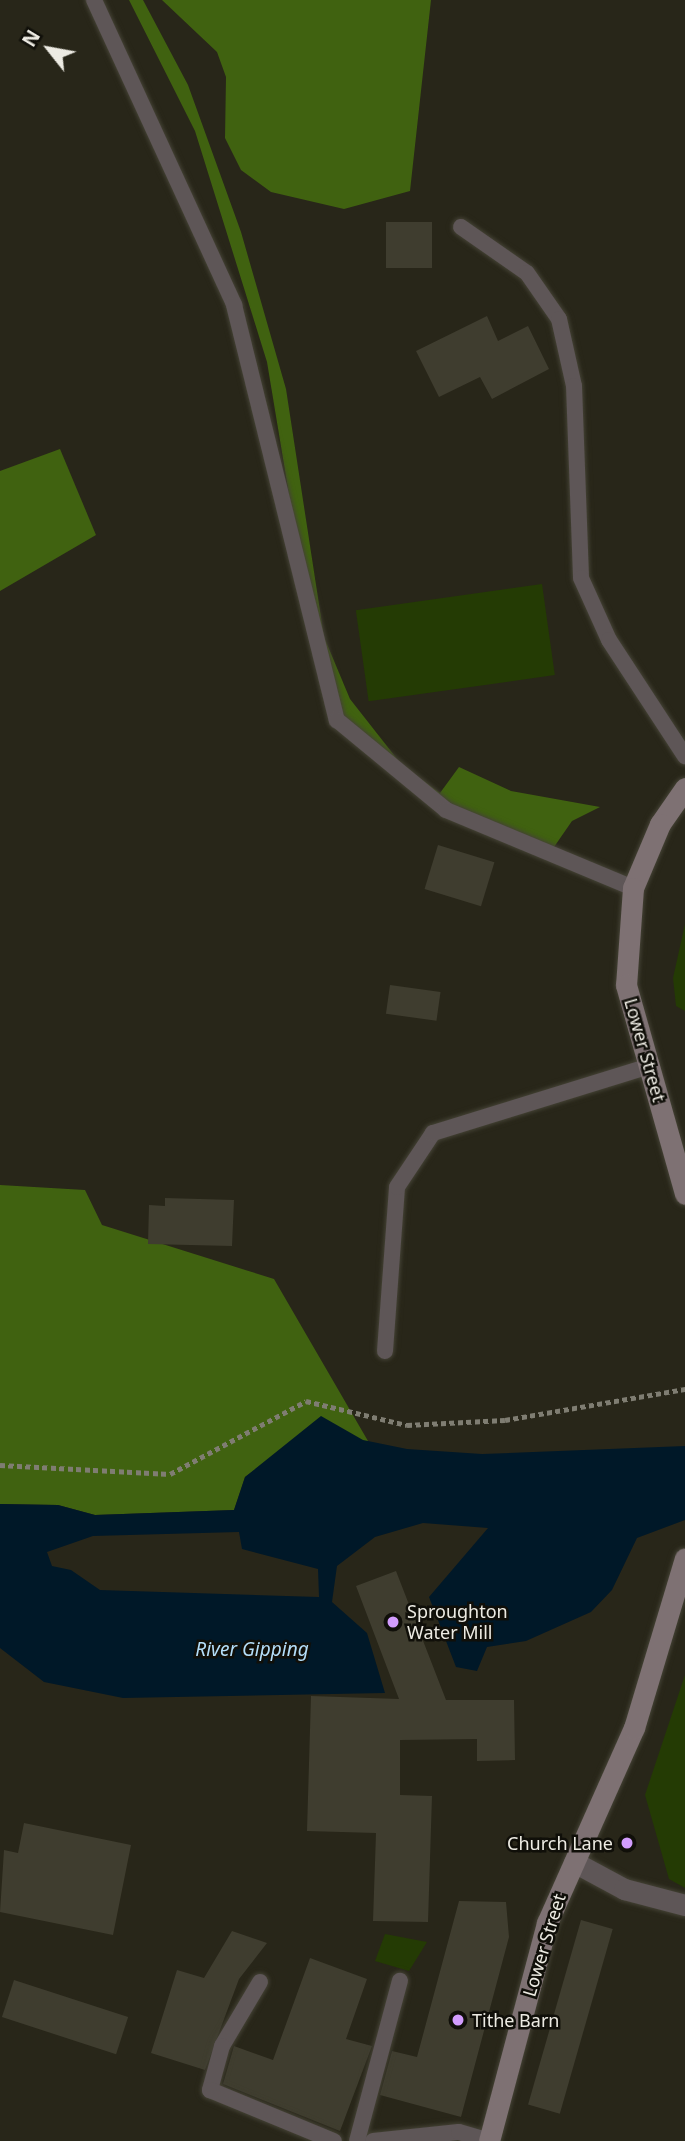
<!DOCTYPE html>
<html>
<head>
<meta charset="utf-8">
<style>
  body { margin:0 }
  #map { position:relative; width:685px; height:2141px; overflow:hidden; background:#282619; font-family:"Noto Sans",sans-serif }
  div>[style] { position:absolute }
  .green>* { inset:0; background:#243b04; transform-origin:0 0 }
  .forest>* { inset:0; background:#406210 }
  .water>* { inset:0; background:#001828 }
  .building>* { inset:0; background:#3f3d2f; transform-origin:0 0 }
  .path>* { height:4.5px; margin-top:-2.25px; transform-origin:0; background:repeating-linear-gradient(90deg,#7f7d72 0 5px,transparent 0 8.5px) }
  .roads { filter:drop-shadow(0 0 2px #444235) drop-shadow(0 0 2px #444235) }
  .lane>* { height:16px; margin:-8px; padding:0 8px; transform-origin:8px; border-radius:8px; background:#5e5657 }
  .street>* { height:21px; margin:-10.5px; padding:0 10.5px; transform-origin:10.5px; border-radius:10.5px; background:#5e5657 }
  .secondary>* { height:21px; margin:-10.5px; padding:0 10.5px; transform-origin:10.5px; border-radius:10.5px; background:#7e7173 }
  .dots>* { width:19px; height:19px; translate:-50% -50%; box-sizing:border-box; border:4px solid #100f09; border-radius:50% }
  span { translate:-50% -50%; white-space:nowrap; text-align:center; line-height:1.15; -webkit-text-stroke:5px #100f09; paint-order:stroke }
  .street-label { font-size:18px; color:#edebe3 }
  .poi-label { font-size:18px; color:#edebe3 }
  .left { translate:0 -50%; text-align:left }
  .right { translate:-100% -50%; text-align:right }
  .water-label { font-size:19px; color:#b4def9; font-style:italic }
  .north { position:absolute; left:14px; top:14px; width:70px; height:70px; -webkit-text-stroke:5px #100f09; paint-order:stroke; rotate:301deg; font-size:19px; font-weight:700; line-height:28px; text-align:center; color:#edebe3 }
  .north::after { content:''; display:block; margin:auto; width:24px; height:32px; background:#edebe3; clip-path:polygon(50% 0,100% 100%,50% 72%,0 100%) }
</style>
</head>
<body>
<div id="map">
  <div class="green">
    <i style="left:542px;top:584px;width:92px;height:188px;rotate:82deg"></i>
    <i style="clip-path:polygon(685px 924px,685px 1011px,676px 1006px,673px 978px)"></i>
    <i style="clip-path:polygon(685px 1675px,685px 1888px,669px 1879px,645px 1795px)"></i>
    <i style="clip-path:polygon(385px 1934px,427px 1942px,409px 1971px,375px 1961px)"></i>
  </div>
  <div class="forest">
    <i style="clip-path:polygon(129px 0,143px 0,188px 85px,241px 232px,286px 389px,324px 637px,350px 699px,401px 764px,440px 793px,459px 767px,511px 791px,600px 807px,572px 821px,554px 847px,422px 798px,341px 716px,311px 627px,267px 362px,195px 131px)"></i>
    <i style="clip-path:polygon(162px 0,431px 0,410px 191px,344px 209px,271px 192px,241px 170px,225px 138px,226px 77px,217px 52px)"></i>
    <i style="clip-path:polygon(60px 449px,96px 535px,0 591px,0 471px)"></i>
    <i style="clip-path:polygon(0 1185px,85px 1190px,102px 1225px,274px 1279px,368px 1441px,279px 1452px,245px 1477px,234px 1510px,95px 1515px,58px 1505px,0 1504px)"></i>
  </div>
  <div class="water">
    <i style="clip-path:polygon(evenodd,321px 1416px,363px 1440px,407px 1449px,482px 1454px,685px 1446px,685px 1520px,637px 1538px,612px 1590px,591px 1612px,526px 1641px,487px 1647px,477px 1671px,456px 1667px,429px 1597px,488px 1528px,423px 1523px,375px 1537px,337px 1566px,332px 1602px,367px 1633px,385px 1693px,123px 1698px,44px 1682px,0 1648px,0 1504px,58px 1505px,95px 1515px,234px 1510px,245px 1477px,321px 1416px,239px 1532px,242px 1549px,318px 1569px,319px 1597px,100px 1590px,71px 1570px,52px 1566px,47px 1552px,93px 1536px,239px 1532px)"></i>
  </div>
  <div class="building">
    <i style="left:432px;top:222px;width:46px;height:46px;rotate:90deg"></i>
    <i style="clip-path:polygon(487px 316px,498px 341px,528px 326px,549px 369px,492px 399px,480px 377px,439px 397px,416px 351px)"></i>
    <i style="left:438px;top:845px;width:59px;height:46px;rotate:17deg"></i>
    <i style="left:390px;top:985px;width:51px;height:29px;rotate:8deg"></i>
    <i style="clip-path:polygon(165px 1198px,234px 1200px,232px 1246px,148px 1244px,149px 1205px,165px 1206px)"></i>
    <i style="clip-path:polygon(396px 1571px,446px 1700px,514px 1700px,515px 1760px,477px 1761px,477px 1739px,400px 1740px,400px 1795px,432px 1796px,428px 1922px,373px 1921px,376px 1833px,307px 1831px,311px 1696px,399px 1699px,356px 1586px)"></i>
    <i style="clip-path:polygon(24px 1823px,131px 1845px,113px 1935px,0 1912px,4px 1850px,18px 1853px)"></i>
    <i style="clip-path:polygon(459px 1901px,506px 1902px,509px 1937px,461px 2117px,380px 2095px,392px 2051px,417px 2057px)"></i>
    <i style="left:581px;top:1920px;width:33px;height:192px;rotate:16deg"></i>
    <i style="clip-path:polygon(232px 1931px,267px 1943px,239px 1979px,205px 2070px,151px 2053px,177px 1970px,204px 1978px)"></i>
    <i style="clip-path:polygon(310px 1958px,367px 1979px,346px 2039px,372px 2046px,340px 2131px,223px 2084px,234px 2046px,273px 2060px)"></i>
    <i style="left:14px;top:1980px;width:120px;height:39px;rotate:18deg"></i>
  </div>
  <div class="path">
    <i style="left:0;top:1465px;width:170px;rotate:3deg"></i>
    <i style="left:170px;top:1474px;width:154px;rotate:-28.2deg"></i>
    <i style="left:306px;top:1401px;width:104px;rotate:13.4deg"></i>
    <i style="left:407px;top:1425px;width:98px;rotate:-2.9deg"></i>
    <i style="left:505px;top:1420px;width:183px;rotate:-9.8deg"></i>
  </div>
  <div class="roads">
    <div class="lane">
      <i style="left:94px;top:0;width:336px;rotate:65.3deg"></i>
      <i style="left:234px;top:305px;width:428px;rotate:76.1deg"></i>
      <i style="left:337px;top:720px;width:141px;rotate:39.5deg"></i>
      <i style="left:446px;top:810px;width:203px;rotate:22.6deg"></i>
      <i style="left:461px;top:227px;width:80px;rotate:34.9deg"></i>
      <i style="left:527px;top:273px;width:56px;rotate:55.2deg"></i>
      <i style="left:559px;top:319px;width:69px;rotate:77.4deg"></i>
      <i style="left:574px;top:386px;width:192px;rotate:87.9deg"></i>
      <i style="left:581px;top:578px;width:68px;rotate:65.7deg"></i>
      <i style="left:609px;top:640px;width:139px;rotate:56.8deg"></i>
      <i style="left:385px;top:1351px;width:164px;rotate:-85.8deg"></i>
      <i style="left:397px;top:1187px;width:65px;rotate:-56.3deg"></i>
      <i style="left:433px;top:1133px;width:226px;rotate:-17.2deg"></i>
      <i style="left:260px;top:1982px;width:74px;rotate:120.7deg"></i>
      <i style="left:222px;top:2046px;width:46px;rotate:105.3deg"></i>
      <i style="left:210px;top:2090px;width:134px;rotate:22.4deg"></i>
      <i style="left:357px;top:2141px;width:166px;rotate:-75deg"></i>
      <i style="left:373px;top:2141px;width:86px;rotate:-6deg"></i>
      <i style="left:459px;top:2132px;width:32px;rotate:16deg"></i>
    </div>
    <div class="street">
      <i style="left:574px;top:1862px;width:57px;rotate:28.4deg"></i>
      <i style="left:624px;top:1889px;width:63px;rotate:14.7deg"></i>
    </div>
    <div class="secondary">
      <i style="left:685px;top:788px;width:44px;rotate:124.8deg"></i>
      <i style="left:660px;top:824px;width:69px;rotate:112.9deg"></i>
      <i style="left:633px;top:888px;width:97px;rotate:94.1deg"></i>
      <i style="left:626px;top:985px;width:217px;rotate:74.2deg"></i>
      <i style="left:489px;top:2141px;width:226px;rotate:-75.1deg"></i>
      <i style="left:547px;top:1923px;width:214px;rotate:-66deg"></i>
      <i style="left:634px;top:1728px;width:177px;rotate:-73.3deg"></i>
    </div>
  </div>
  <div class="dots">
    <i style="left:393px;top:1622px;background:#d29cfd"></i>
    <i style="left:627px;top:1843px;background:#d29cfd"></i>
    <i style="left:458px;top:2020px;background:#d29cfd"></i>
  </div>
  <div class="street-label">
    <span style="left:645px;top:1050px;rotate:74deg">Lower Street</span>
    <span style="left:544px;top:1945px;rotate:-73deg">Lower Street</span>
  </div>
  <div class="poi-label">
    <span class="left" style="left:407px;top:1622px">Sproughton<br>Water Mill</span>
    <span class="right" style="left:613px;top:1843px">Church Lane</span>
    <span class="left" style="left:472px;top:2020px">Tithe Barn</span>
  </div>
  <div class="water-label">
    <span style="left:252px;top:1650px">River Gipping</span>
  </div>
  <div class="north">N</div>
</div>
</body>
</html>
